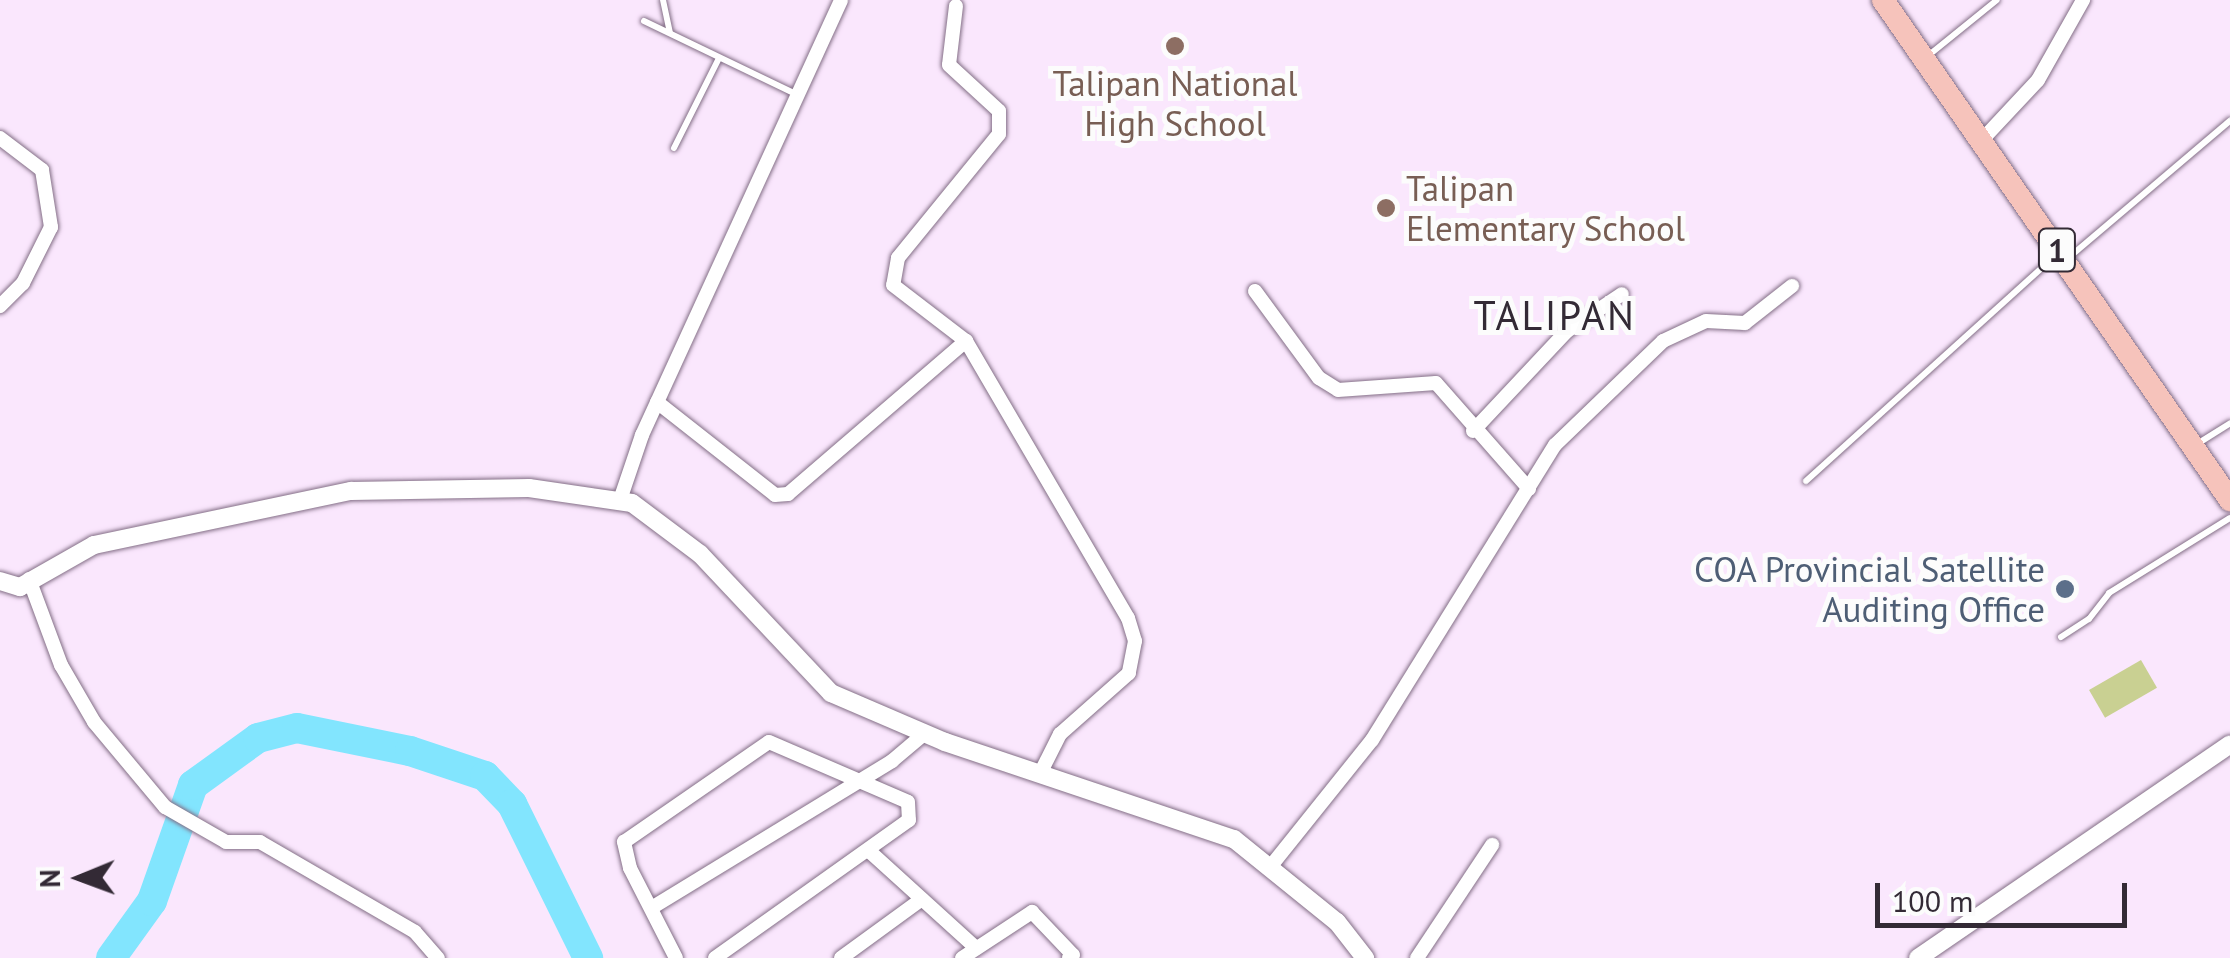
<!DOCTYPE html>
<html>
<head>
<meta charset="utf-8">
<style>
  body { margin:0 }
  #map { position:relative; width:2230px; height:958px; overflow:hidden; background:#fae7fd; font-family:"PT Sans",sans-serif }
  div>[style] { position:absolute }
  .green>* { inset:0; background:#c9d092; transform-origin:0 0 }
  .river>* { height:30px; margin:-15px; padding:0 15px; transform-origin:15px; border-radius:15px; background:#82e5fe }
  .roads { filter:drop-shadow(0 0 2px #836e86) drop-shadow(0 0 2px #836e86) }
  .service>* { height:6px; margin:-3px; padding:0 3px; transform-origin:3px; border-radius:3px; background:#fff }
  .minor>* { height:14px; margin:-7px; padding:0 7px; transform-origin:7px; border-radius:7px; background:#fff }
  .tertiary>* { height:18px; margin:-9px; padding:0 9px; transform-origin:9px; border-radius:9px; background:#fff }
  .trunk>* { height:22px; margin:-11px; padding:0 11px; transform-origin:11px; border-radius:11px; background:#f6c3bb }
  .dots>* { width:28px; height:28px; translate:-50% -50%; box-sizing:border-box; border:5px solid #fcfcfc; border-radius:50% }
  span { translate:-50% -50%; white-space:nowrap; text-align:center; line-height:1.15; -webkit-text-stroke:10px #fcfcfc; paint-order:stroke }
  .shield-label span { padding:2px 8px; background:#fcfcfc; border:2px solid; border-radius:8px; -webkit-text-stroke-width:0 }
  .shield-label { font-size:32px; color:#332a35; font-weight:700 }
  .education-label { font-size:35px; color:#785e54 }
  .left { translate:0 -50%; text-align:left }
  .service-label { font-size:35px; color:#4e5e75 }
  .right { translate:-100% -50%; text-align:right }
  .quarter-label { font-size:40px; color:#332a35; letter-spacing:2.5px }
  .north { position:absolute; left:30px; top:828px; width:100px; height:100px; -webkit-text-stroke:8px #fcfcfc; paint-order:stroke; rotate:269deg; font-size:28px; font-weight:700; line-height:40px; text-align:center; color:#332a35 }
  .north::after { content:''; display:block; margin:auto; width:35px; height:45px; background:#332a35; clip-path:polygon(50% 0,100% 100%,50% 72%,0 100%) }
  .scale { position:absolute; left:1875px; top:883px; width:252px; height:45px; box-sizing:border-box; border:5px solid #332a35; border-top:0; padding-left:12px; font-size:30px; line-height:35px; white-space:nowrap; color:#332a35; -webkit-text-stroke:8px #fcfcfc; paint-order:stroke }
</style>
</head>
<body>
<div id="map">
  <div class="green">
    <i style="left:2141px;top:660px;width:32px;height:60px;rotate:60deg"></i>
  </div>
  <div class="river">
    <i style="left:111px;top:958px;width:70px;rotate:-54.3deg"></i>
    <i style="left:152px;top:901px;width:123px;rotate:-70.5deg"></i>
    <i style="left:193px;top:785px;width:80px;rotate:-35.9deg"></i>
    <i style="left:258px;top:738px;width:40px;rotate:-14.4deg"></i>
    <i style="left:297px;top:728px;width:115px;rotate:11.5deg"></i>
    <i style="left:410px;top:751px;width:79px;rotate:18.4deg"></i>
    <i style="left:485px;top:776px;width:39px;rotate:46deg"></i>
    <i style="left:512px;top:804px;width:172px;rotate:63.7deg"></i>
  </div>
  <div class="roads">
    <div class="service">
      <i style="left:663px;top:0;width:33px;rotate:78deg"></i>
      <i style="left:644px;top:21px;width:169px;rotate:25.7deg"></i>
      <i style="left:1929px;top:55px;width:87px;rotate:-39deg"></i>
      <i style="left:674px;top:148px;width:101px;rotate:-63.4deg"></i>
      <i style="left:2067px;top:259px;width:214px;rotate:-40.3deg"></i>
      <i style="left:2197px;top:444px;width:39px;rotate:-32deg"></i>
      <i style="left:1806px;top:481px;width:334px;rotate:-42.1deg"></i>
      <i style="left:2061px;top:637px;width:33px;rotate:-33deg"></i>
      <i style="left:2089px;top:619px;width:33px;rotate:-52deg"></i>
      <i style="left:2109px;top:593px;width:142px;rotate:-31.8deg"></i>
    </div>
    <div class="minor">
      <i style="left:956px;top:6px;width:59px;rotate:96.8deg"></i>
      <i style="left:949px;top:65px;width:68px;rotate:42.6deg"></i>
      <i style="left:999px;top:111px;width:23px;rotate:90deg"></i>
      <i style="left:999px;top:134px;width:160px;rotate:129.2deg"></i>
      <i style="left:898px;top:258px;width:27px;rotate:100deg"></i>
      <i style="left:893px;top:285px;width:92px;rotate:37.5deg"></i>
      <i style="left:0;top:138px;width:53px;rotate:37.3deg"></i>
      <i style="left:42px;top:170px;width:58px;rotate:81deg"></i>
      <i style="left:51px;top:227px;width:63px;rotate:116.6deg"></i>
      <i style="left:23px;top:283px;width:33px;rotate:135deg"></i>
      <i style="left:1981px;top:141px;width:83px;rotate:-46.9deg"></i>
      <i style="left:2038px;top:80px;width:92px;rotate:-60.6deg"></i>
      <i style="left:1255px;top:291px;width:108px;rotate:53.7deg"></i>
      <i style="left:1319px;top:378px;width:22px;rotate:32deg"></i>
      <i style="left:1338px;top:390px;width:98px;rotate:-4.1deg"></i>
      <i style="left:1436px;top:383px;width:141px;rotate:48.7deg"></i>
      <i style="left:657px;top:402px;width:150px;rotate:38.2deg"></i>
      <i style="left:775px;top:495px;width:13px;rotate:-4deg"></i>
      <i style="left:788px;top:494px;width:235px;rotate:-40.7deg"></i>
      <i style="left:966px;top:341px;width:321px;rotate:59.7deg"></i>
      <i style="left:1128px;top:618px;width:24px;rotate:73deg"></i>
      <i style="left:1135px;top:641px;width:33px;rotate:101deg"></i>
      <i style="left:1129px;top:673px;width:92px;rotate:138.5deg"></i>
      <i style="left:1060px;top:734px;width:45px;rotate:116.6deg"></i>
      <i style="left:1473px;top:431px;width:137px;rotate:-46.8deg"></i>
      <i style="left:1567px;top:331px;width:66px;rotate:-33.9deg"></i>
      <i style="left:620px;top:500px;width:69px;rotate:-71.3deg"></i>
      <i style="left:642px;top:435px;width:478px;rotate:-65.4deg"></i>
      <i style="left:29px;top:579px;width:92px;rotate:69.6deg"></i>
      <i style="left:61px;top:665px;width:66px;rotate:59.9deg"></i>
      <i style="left:94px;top:722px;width:111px;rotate:50.1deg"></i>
      <i style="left:165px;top:807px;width:70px;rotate:29.8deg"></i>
      <i style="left:226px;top:842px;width:34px"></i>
      <i style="left:260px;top:842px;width:179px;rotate:30.1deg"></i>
      <i style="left:415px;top:932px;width:35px;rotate:49deg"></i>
      <i style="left:868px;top:850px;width:146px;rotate:42.2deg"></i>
      <i style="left:1271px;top:866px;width:161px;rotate:-51.3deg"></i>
      <i style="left:1372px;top:740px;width:347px;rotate:-58.2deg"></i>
      <i style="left:1555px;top:445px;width:150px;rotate:-43.9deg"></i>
      <i style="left:1663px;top:341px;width:47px;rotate:-24.9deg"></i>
      <i style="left:1706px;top:321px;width:39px;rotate:3deg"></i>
      <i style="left:1745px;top:323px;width:60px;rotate:-38.2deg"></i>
      <i style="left:653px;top:907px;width:280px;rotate:-31.4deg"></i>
      <i style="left:892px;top:761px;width:42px;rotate:-40.2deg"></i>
      <i style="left:676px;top:958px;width:101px;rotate:-117.1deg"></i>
      <i style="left:630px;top:868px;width:27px;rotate:-103deg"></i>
      <i style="left:624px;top:842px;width:176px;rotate:-34.6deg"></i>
      <i style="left:769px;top:742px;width:151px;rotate:23.3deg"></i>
      <i style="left:908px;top:802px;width:18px;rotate:87deg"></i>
      <i style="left:909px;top:820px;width:238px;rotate:144.6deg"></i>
      <i style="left:841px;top:958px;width:100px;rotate:-36.1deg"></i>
      <i style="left:962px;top:958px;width:84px;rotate:-33.3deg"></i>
      <i style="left:1032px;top:912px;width:59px;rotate:46.4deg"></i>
      <i style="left:1073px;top:955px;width:5px;rotate:143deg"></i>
      <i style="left:1417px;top:958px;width:136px;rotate:-56.4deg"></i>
    </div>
    <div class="tertiary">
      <i style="left:0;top:581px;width:21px;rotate:17deg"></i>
      <i style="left:20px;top:587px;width:85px;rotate:-29.6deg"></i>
      <i style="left:94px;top:545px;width:263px;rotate:-11.9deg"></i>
      <i style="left:351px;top:491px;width:178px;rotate:-1deg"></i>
      <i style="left:529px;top:488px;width:104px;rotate:8.3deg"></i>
      <i style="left:632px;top:503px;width:85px;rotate:36.9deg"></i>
      <i style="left:700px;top:554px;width:191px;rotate:46.7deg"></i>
      <i style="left:831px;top:693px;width:124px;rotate:23.3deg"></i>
      <i style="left:945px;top:742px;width:305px;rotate:18.6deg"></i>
      <i style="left:1234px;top:839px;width:132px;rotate:38.9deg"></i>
      <i style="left:1337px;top:922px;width:46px;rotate:52.1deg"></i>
      <i style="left:1918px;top:958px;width:378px;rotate:-34.4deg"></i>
    </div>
    <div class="trunk">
      <i style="left:1883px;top:0;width:609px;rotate:55.24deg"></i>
    </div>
  </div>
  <div class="dots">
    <i style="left:1175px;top:46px;background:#8d6e63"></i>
    <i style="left:1386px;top:208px;background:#8d6e63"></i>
    <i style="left:2065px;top:589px;background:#5c6f8a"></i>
  </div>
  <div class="shield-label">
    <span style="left:2057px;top:250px">1</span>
  </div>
  <div class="education-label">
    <span style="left:1175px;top:103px">Talipan National<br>High School</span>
    <span class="left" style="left:1406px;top:208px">Talipan<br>Elementary School</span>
  </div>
  <div class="service-label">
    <span class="right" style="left:2045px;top:589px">COA Provincial Satellite<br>Auditing Office</span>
  </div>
  <div class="quarter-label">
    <span style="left:1555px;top:315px">TALIPAN</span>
  </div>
  <div class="north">N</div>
  <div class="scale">100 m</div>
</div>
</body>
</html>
